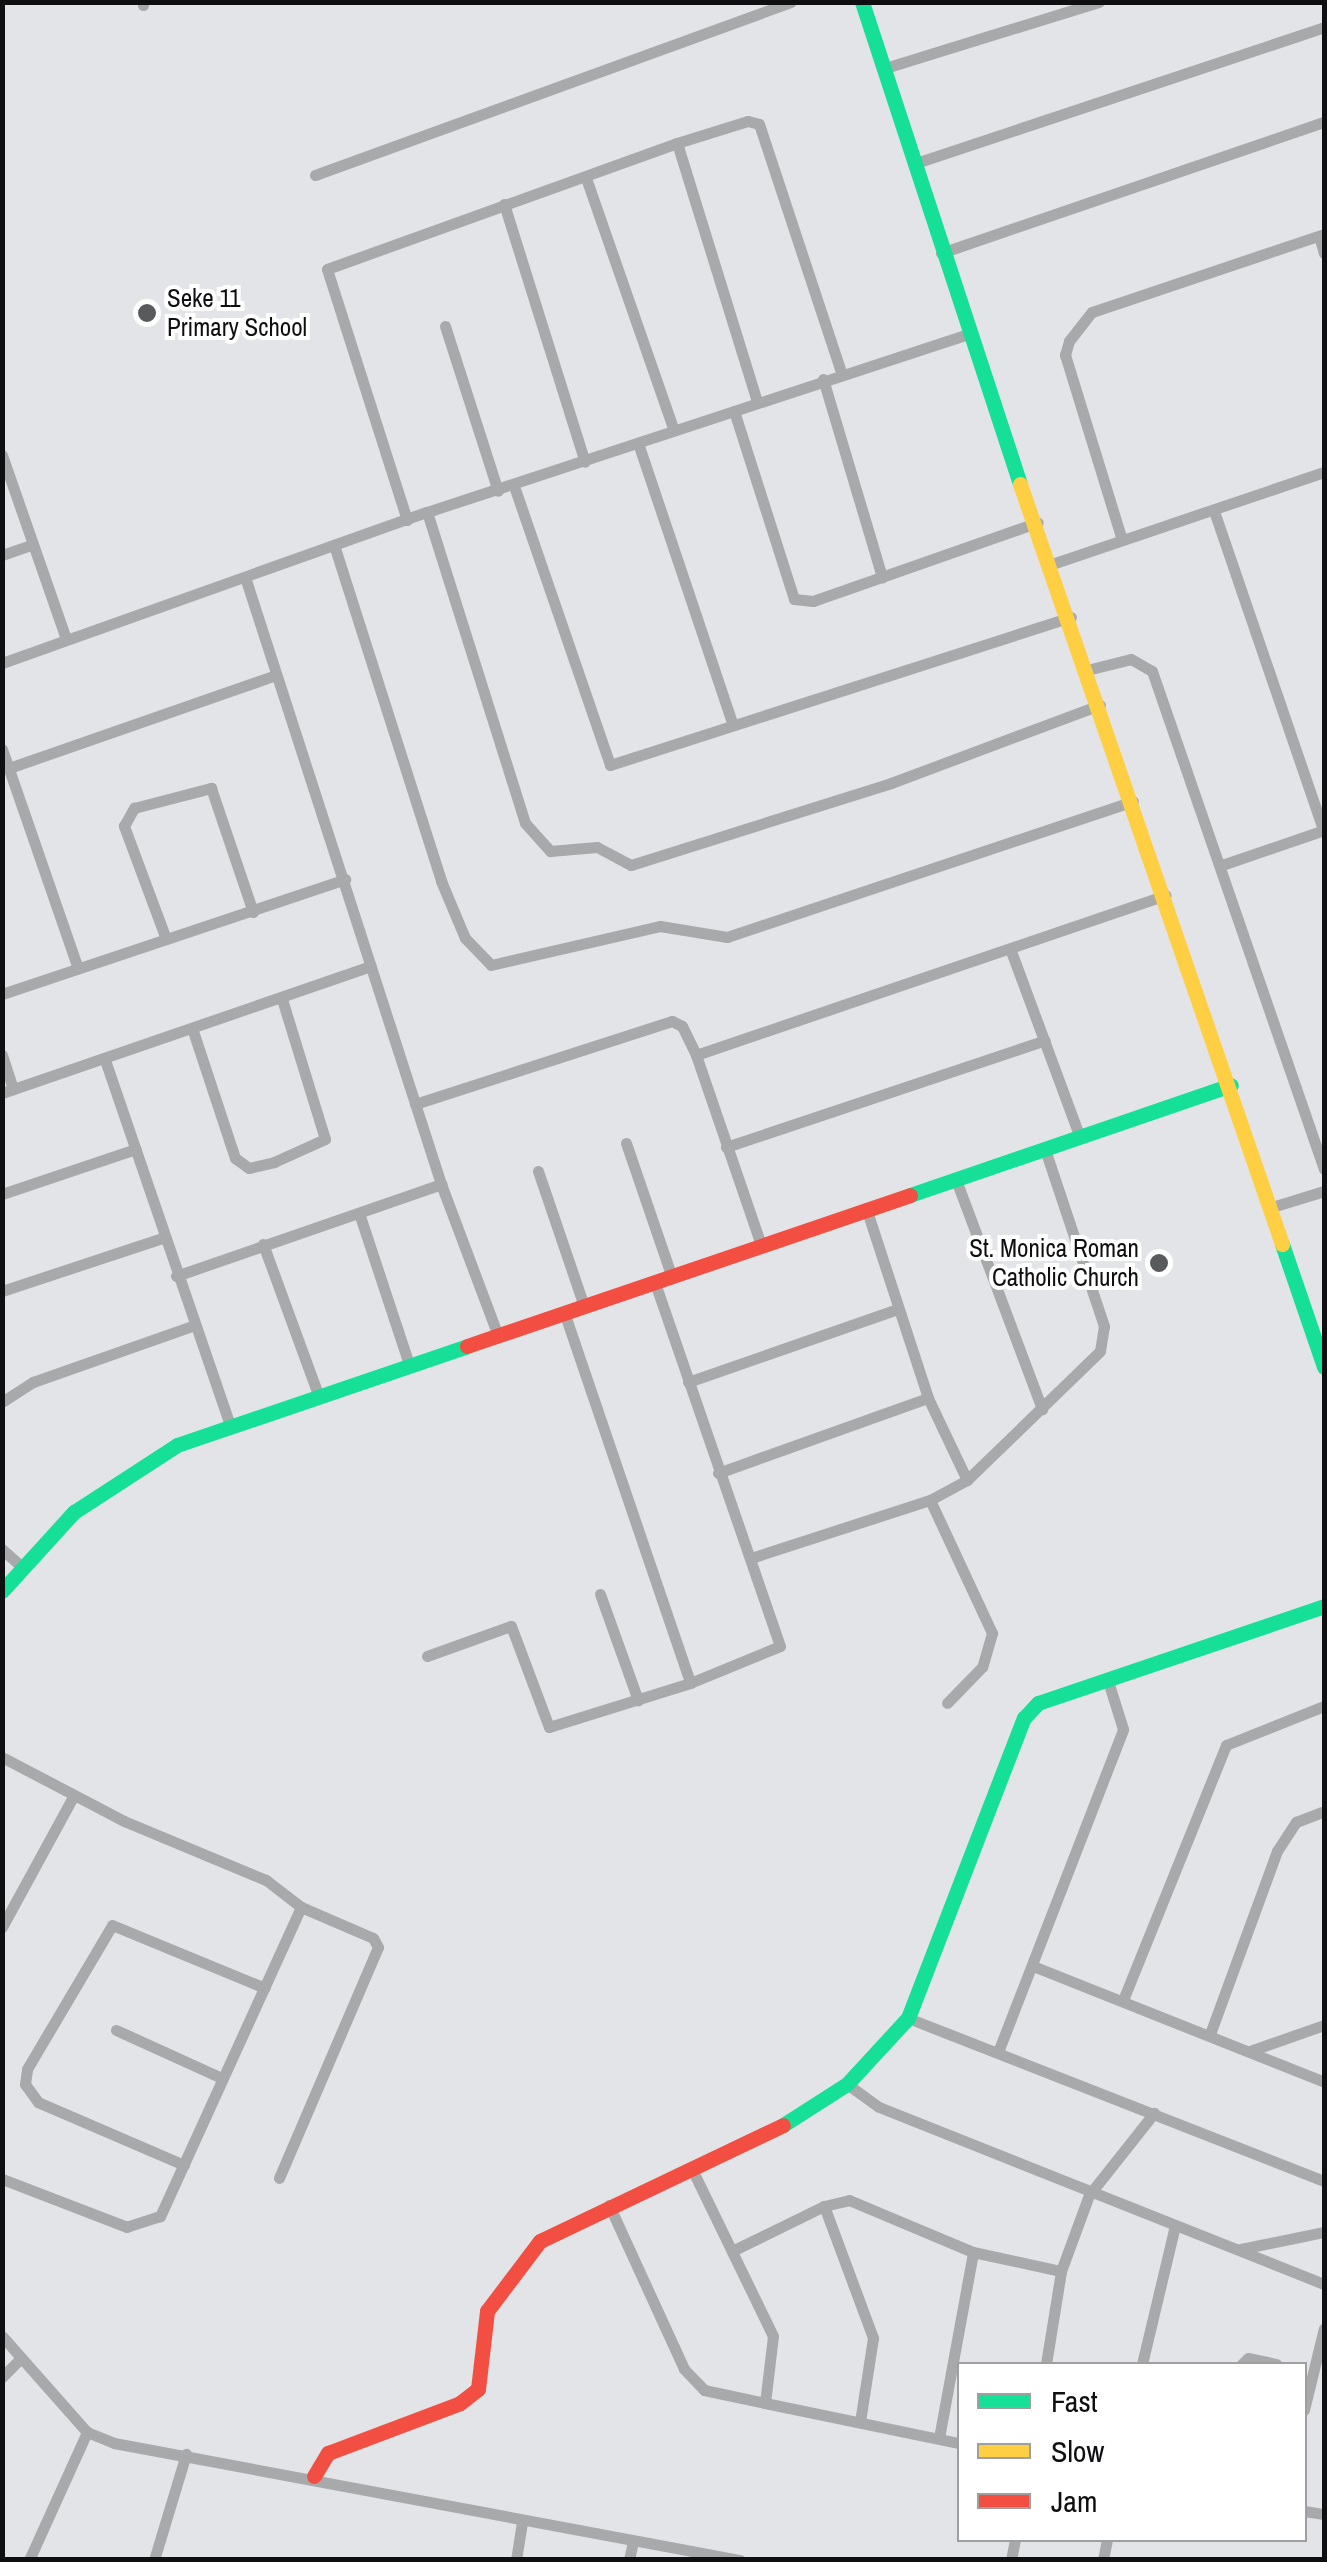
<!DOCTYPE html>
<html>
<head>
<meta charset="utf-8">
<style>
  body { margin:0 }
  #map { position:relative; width:1327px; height:2562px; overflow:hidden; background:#e3e4e8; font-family:"Archivo Narrow",sans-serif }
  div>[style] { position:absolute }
  .street>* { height:11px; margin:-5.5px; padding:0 5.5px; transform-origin:5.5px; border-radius:5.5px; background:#a8a9ab }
  .fast>* { height:15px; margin:-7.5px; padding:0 7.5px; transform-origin:7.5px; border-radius:7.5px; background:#16e098 }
  .slow>* { height:15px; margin:-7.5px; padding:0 7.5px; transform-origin:7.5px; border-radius:7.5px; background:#ffcf43 }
  .jam>* { height:15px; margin:-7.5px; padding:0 7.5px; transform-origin:7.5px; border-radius:7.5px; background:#f24e42 }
  .dots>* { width:28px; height:28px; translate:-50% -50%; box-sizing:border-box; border:5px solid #fff; border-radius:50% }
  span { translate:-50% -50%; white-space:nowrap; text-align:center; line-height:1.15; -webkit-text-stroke:8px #fff; paint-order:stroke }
  .poi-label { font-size:25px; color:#0f0f11 }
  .left { translate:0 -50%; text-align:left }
  .right { translate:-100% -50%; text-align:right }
  .frame { position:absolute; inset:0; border:5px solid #0f0f11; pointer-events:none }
  .legend { position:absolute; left:957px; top:2362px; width:350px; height:180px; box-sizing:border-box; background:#fff; border:2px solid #9f9fa0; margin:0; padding:12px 18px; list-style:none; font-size:30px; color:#0f0f11 }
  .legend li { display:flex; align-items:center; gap:20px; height:50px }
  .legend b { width:50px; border:2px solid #9f9fa0 }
</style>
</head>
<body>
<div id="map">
  <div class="street">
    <i style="left:143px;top:2px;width:3px;rotate:90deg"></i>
    <i style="left:882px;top:69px;width:227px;rotate:-17.2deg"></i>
    <i style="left:677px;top:143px;width:271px;rotate:72.8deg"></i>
    <i style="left:913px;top:164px;width:433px;rotate:-18.4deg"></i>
    <i style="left:315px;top:175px;width:506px;rotate:-19.97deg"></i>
    <i style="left:586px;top:178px;width:267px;rotate:70.8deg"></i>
    <i style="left:504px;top:204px;width:270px;rotate:72.6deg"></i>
    <i style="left:1319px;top:236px;width:18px;rotate:74deg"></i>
    <i style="left:941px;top:253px;width:405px;rotate:-18.9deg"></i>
    <i style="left:445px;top:326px;width:173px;rotate:72.2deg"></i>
    <i style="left:823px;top:379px;width:207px;rotate:73.4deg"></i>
    <i style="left:734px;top:411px;width:197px;rotate:72.3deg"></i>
    <i style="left:794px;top:599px;width:19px;rotate:6deg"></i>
    <i style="left:813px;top:601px;width:238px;rotate:-19.3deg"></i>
    <i style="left:638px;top:443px;width:294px;rotate:71.4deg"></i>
    <i style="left:2px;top:455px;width:195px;rotate:70.8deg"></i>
    <i style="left:514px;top:486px;width:295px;rotate:71deg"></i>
    <i style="left:610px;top:765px;width:484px;rotate:-17.8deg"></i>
    <i style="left:1214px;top:511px;width:337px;rotate:71.1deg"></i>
    <i style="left:427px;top:512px;width:326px;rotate:72.5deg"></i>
    <i style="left:525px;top:823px;width:38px;rotate:48deg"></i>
    <i style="left:550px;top:851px;width:47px;rotate:-4.9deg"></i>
    <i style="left:597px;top:847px;width:38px;rotate:28deg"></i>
    <i style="left:631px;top:865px;width:273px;rotate:-17.5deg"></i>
    <i style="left:891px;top:783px;width:223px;rotate:-20.5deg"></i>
    <i style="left:407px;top:520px;width:263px;rotate:-107.7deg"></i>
    <i style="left:327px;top:269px;width:372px;rotate:-19.8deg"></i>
    <i style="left:677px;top:143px;width:74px;rotate:-17.2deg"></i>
    <i style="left:748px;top:121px;width:11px;rotate:15deg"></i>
    <i style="left:759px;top:124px;width:261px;rotate:71.7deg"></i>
    <i style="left:1122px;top:540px;width:194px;rotate:-107.1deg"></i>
    <i style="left:1065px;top:355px;width:15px;rotate:-74deg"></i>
    <i style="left:1069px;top:341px;width:37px;rotate:-52deg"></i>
    <i style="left:1092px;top:312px;width:245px;rotate:-18.6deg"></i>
    <i style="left:334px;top:545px;width:353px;rotate:72.3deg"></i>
    <i style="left:441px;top:881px;width:62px;rotate:67.2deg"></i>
    <i style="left:465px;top:938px;width:37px;rotate:46deg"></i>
    <i style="left:491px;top:965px;width:173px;rotate:-13deg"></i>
    <i style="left:660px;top:926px;width:68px;rotate:9.3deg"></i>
    <i style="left:727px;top:937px;width:428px;rotate:-18.5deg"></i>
    <i style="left:2px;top:555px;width:31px;rotate:-19deg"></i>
    <i style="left:1052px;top:564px;width:287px;rotate:-18.7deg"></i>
    <i style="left:245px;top:577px;width:638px;rotate:72.1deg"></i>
    <i style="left:441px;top:1184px;width:159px;rotate:69.4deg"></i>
    <i style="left:2px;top:663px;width:451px;rotate:-19.6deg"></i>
    <i style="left:427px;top:512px;width:573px;rotate:-18.21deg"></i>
    <i style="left:1087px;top:670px;width:45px;rotate:-14deg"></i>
    <i style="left:1131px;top:659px;width:24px;rotate:30deg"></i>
    <i style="left:1152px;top:671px;width:527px;rotate:70.95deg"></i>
    <i style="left:2px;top:749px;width:232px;rotate:70.9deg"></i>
    <i style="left:9px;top:768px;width:280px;rotate:-19.2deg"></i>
    <i style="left:1222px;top:865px;width:108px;rotate:-18.9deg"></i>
    <i style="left:166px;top:939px;width:121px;rotate:-110.4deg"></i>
    <i style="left:124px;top:826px;width:21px;rotate:-61deg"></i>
    <i style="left:134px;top:808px;width:80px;rotate:-14.6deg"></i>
    <i style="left:211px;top:788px;width:131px;rotate:71.3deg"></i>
    <i style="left:1011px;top:951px;width:199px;rotate:69.7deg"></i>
    <i style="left:2px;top:994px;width:362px;rotate:-18.5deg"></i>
    <i style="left:193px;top:1031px;width:134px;rotate:71.7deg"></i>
    <i style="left:235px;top:1158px;width:17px;rotate:36deg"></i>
    <i style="left:249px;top:1168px;width:26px;rotate:-13deg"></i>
    <i style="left:274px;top:1162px;width:56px;rotate:-24.3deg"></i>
    <i style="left:325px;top:1139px;width:146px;rotate:-107.1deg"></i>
    <i style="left:2px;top:1055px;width:36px;rotate:72deg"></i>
    <i style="left:696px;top:1055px;width:496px;rotate:-18.8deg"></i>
    <i style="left:105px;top:1060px;width:386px;rotate:71.1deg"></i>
    <i style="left:2px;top:1093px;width:390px;rotate:-19deg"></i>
    <i style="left:415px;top:1104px;width:270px;rotate:-17.9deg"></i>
    <i style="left:672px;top:1021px;width:11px;rotate:27deg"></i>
    <i style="left:682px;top:1026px;width:32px;rotate:64deg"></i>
    <i style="left:696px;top:1055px;width:201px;rotate:71.1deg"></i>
    <i style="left:626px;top:1143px;width:142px;rotate:71.1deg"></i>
    <i style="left:726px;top:1147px;width:336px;rotate:-18.5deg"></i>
    <i style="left:538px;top:1171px;width:143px;rotate:71.2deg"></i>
    <i style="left:956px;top:1180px;width:245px;rotate:69.4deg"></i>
    <i style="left:2px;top:1194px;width:141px;rotate:-18.6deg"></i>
    <i style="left:1272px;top:1207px;width:54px;rotate:-17.1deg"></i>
    <i style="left:866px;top:1208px;width:200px;rotate:71.9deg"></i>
    <i style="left:928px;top:1398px;width:91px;rotate:64.6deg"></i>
    <i style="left:359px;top:1213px;width:159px;rotate:71.7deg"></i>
    <i style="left:263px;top:1244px;width:160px;rotate:69.9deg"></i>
    <i style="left:176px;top:1276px;width:281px;rotate:-19.1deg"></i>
    <i style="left:2px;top:1291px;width:172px;rotate:-18.3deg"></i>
    <i style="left:564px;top:1312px;width:392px;rotate:71.2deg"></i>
    <i style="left:690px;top:1683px;width:97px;rotate:-22.3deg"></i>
    <i style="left:780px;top:1646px;width:385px;rotate:-109deg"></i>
    <i style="left:688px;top:1382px;width:222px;rotate:-19.2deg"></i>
    <i style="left:2px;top:1402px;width:37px;rotate:-33deg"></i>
    <i style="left:33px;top:1382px;width:169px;rotate:-19.4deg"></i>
    <i style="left:718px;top:1473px;width:223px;rotate:-19.7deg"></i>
    <i style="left:930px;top:1500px;width:147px;rotate:65deg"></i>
    <i style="left:992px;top:1633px;width:35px;rotate:106deg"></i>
    <i style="left:982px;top:1667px;width:50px;rotate:134.2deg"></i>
    <i style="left:2px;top:1549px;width:24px;rotate:42deg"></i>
    <i style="left:751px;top:1558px;width:188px;rotate:-18deg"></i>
    <i style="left:930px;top:1500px;width:42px;rotate:-28.4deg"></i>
    <i style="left:967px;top:1480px;width:185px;rotate:-44.1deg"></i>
    <i style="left:1100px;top:1351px;width:25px;rotate:-81deg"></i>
    <i style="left:1104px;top:1326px;width:186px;rotate:-108.5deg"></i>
    <i style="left:600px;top:1594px;width:113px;rotate:70.3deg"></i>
    <i style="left:427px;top:1656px;width:89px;rotate:-19.7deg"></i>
    <i style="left:511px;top:1626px;width:108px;rotate:69.4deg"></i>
    <i style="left:549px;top:1727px;width:148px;rotate:-17.3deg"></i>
    <i style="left:2px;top:1757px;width:138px;rotate:27.7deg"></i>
    <i style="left:124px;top:1821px;width:154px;rotate:22.6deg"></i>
    <i style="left:266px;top:1880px;width:44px;rotate:37.6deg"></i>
    <i style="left:301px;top:1907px;width:340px;rotate:114.5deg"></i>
    <i style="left:160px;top:2216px;width:35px;rotate:162deg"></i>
    <i style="left:127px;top:2227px;width:134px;rotate:-159deg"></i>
    <i style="left:2px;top:1927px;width:150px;rotate:-61.4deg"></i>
    <i style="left:1033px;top:1966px;width:313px;rotate:21.7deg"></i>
    <i style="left:1123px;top:2000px;width:275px;rotate:-68deg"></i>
    <i style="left:1226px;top:1745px;width:105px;rotate:-21.7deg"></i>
    <i style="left:908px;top:2018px;width:447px;rotate:21.4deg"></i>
    <i style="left:116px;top:2030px;width:116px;rotate:24.4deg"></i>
    <i style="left:1210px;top:2034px;width:195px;rotate:-69.9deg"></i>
    <i style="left:1277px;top:1851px;width:35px;rotate:-57deg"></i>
    <i style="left:1296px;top:1822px;width:30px;rotate:-21deg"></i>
    <i style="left:1250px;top:2051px;width:78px;rotate:-19.4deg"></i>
    <i style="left:998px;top:2052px;width:346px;rotate:-68.8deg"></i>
    <i style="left:1123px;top:1729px;width:53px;rotate:-107.4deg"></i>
    <i style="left:847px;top:2084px;width:39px;rotate:36deg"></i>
    <i style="left:879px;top:2107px;width:479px;rotate:21.7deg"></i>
    <i style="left:184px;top:2165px;width:159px;rotate:-156.7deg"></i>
    <i style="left:38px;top:2102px;width:22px;rotate:-126deg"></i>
    <i style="left:25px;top:2084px;width:15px;rotate:-82deg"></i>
    <i style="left:27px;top:2069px;width:167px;rotate:-59.4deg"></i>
    <i style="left:112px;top:1925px;width:165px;rotate:22.4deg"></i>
    <i style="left:279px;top:2178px;width:251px;rotate:-66.8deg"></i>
    <i style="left:378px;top:1947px;width:10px;rotate:-119deg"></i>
    <i style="left:373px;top:1938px;width:78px;rotate:-156.7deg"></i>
    <i style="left:609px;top:2205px;width:180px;rotate:65.4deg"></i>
    <i style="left:684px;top:2369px;width:29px;rotate:46deg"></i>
    <i style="left:704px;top:2390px;width:62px;rotate:12deg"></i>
    <i style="left:765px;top:2403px;width:67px;rotate:-83.2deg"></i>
    <i style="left:773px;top:2336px;width:188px;rotate:-115.9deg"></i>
    <i style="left:824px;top:2206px;width:141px;rotate:69.6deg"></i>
    <i style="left:873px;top:2338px;width:85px;rotate:98.8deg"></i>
    <i style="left:1241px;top:2249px;width:85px;rotate:-11.6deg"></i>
    <i style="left:732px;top:2251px;width:102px;rotate:-26.1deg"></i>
    <i style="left:824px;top:2206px;width:26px;rotate:-13deg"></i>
    <i style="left:849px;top:2200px;width:134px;rotate:22.8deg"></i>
    <i style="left:973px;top:2252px;width:90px;rotate:12.2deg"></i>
    <i style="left:2px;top:2336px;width:128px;rotate:48.5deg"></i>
    <i style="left:87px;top:2432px;width:29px;rotate:22deg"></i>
    <i style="left:114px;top:2443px;width:637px;rotate:10.59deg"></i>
    <i style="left:1046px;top:2364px;width:94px;rotate:-80.8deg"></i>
    <i style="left:1061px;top:2271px;width:81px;rotate:-69.8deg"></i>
    <i style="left:1089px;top:2195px;width:105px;rotate:-51.6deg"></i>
    <i style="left:1142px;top:2364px;width:142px;rotate:-76.6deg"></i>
    <i style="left:1242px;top:2364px;width:8px;rotate:-45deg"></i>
    <i style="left:1248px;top:2358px;width:29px;rotate:12deg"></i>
    <i style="left:2px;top:2377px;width:25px;rotate:-45deg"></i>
    <i style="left:765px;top:2403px;width:198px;rotate:11.7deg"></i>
    <i style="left:1304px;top:2410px;width:84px;rotate:-76.3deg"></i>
    <i style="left:939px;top:2438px;width:189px;rotate:-79.6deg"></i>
    <i style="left:1304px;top:2511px;width:20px;rotate:9deg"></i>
    <i style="left:29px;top:2560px;width:141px;rotate:-65.6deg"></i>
    <i style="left:154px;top:2560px;width:111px;rotate:-73.2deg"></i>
    <i style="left:516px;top:2560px;width:39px;rotate:-81deg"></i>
    <i style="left:629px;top:2560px;width:19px;rotate:-78deg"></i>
    <i style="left:1011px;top:2560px;width:20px;rotate:-79deg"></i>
    <i style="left:1103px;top:2560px;width:20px;rotate:-79deg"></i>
  </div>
  <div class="fast">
    <i style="left:862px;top:2px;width:507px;rotate:71.85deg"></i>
    <i style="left:910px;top:1195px;width:339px;rotate:-18.9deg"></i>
    <i style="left:1282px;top:1244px;width:130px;rotate:71.1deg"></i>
    <i style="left:2px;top:1591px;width:107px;rotate:-47.7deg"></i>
    <i style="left:74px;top:1512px;width:123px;rotate:-33deg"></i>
    <i style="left:177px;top:1445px;width:306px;rotate:-18.8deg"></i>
    <i style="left:783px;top:2125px;width:76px;rotate:-32.6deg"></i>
    <i style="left:847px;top:2084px;width:90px;rotate:-47.3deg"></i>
    <i style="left:908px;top:2018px;width:322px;rotate:-68.9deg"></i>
    <i style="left:1024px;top:1718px;width:21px;rotate:-47deg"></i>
    <i style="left:1038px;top:1703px;width:302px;rotate:-18.7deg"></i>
  </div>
  <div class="slow">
    <i style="left:1020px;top:484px;width:804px;rotate:70.98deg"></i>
  </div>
  <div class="jam">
    <i style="left:467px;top:1346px;width:468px;rotate:-18.8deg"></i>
    <i style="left:314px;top:2476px;width:27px;rotate:-59deg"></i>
    <i style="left:328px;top:2453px;width:141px;rotate:-20.7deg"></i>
    <i style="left:460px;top:2403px;width:23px;rotate:-38deg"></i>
    <i style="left:478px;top:2389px;width:79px;rotate:-83.4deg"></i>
    <i style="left:487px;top:2311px;width:88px;rotate:-52.9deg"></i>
    <i style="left:540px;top:2241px;width:269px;rotate:-25.5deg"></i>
  </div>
  <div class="dots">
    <i style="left:147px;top:313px;background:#595a5c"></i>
    <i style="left:1159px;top:1263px;background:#595a5c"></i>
  </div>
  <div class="poi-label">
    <span class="left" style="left:167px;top:313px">Seke 11<br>Primary School</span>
    <span class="right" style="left:1139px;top:1263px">St. Monica Roman<br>Catholic Church</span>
  </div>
  <div class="frame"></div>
  <ul class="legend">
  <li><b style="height:12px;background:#16e098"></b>Fast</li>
  <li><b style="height:12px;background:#ffcf43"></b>Slow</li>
  <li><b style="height:12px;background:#f24e42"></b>Jam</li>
  </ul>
</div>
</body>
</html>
